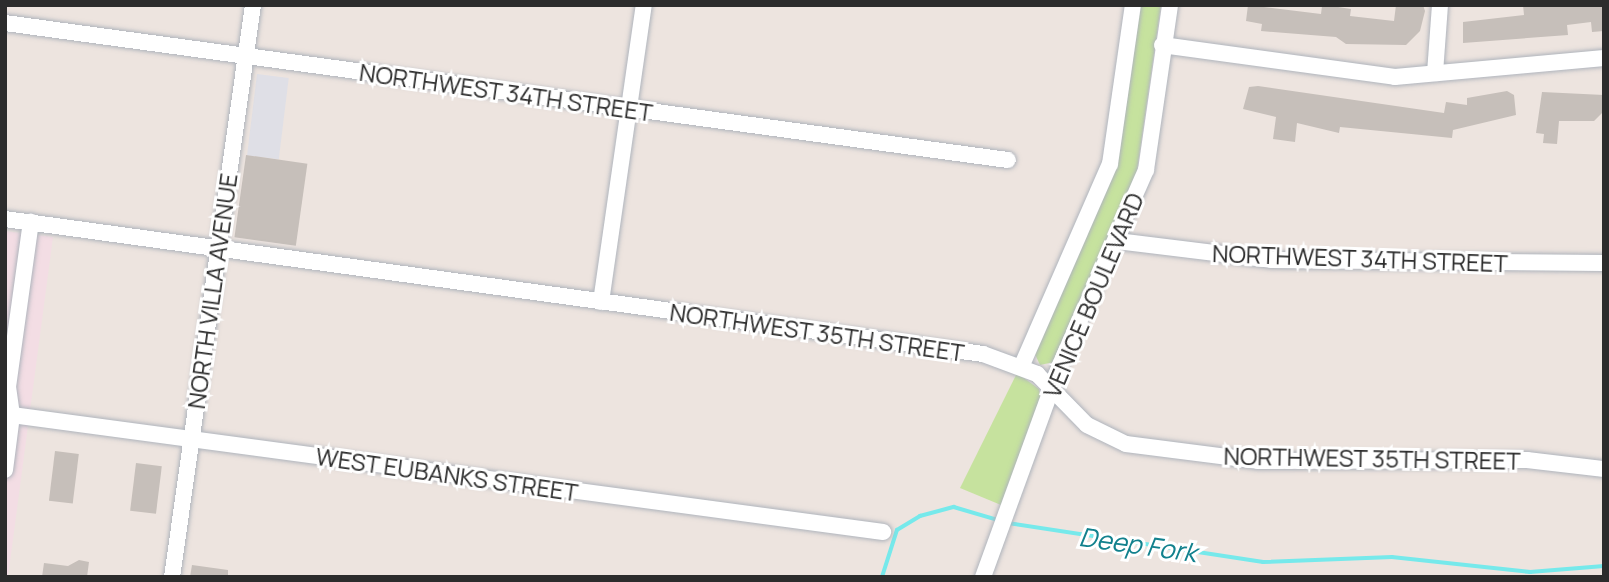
<!DOCTYPE html>
<html>
<head>
<meta charset="utf-8">
<style>
  body { margin:0 }
  #map { position:relative; width:1609px; height:582px; overflow:hidden; background:#ede4df; font-family:Manrope,sans-serif }
  div>[style] { position:absolute }
  .industrial>* { inset:0; background:#dfdfe6; transform-origin:0 0 }
  .medical>* { inset:0; background:#f3dde4 }
  .green>* { inset:0; background:#c6e29e }
  .stream>* { height:3.5px; margin:-1.75px; padding:0 1.75px; transform-origin:1.75px; border-radius:1.75px; background:#76e9eb }
  .building>* { inset:0; background:#c6bfba; transform-origin:0 0 }
  .roads { filter:drop-shadow(0 0 2px #afb4bc) drop-shadow(0 0 2px #afb4bc) }
  .minor>* { height:16px; margin:-8px; padding:0 8px; transform-origin:8px; border-radius:8px; background:#fff }
  span { translate:-50% -50%; white-space:nowrap; text-align:center; line-height:1.15; -webkit-text-stroke:6px #fff; paint-order:stroke }
  .street-label { font-size:24px; color:#2c2c2c }
  .water-label { font-size:26px; color:#12818d; font-style:italic }
  .frame { position:absolute; inset:0; border:7px solid #2c2c2c; pointer-events:none }
</style>
</head>
<body>
<div id="map">
  <div class="industrial">
    <i style="left:257px;top:74px;width:32px;height:82px;rotate:7deg"></i>
  </div>
  <div class="medical">
    <i style="clip-path:polygon(5px 231px,53px 237px,8px 577px,5px 577px)"></i>
  </div>
  <div class="green">
    <i style="clip-path:polygon(1138px 5px,1161px 5px,1135px 184px,1054px 362px,1040px 365px,1034px 352px,1113px 173px)"></i>
    <i style="clip-path:polygon(1017px 373px,1039px 389px,1041px 401px,1001px 505px,960px 488px)"></i>
  </div>
  <div class="stream">
    <i style="left:1008px;top:523px;width:258px;rotate:8.7deg"></i>
    <i style="left:1263px;top:562px;width:129px;rotate:-2.2deg"></i>
    <i style="left:1392px;top:557px;width:139px;rotate:6.2deg"></i>
    <i style="left:1530px;top:572px;width:74px;rotate:-4.6deg"></i>
    <i style="left:882px;top:577px;width:49px;rotate:-72.3deg"></i>
    <i style="left:897px;top:530px;width:27px;rotate:-31deg"></i>
    <i style="left:920px;top:516px;width:35px;rotate:-15deg"></i>
    <i style="left:954px;top:507px;width:46px;rotate:16.5deg"></i>
  </div>
  <div class="building">
    <i style="clip-path:polygon(1248px 5px,1321px 14px,1322px 6px,1338px 7px,1351px 9px,1350px 16px,1394px 21px,1396px 5px,1423px 5px,1425px 11px,1420px 31px,1406px 45px,1346px 44px,1336px 37px,1261px 31px,1262px 24px,1246px 21px)"></i>
    <i style="clip-path:polygon(1523px 5px,1604px 5px,1604px 31px,1592px 32px,1591px 22px,1567px 25px,1568px 35px,1463px 43px,1463px 22px,1524px 15px)"></i>
    <i style="clip-path:polygon(1258px 86px,1444px 113px,1446px 102px,1467px 105px,1467px 98px,1507px 91px,1514px 95px,1516px 115px,1453px 130px,1452px 138px,1340px 127px,1339px 133px,1297px 123px,1295px 142px,1273px 139px,1276px 117px,1243px 109px,1249px 87px)"></i>
    <i style="clip-path:polygon(1542px 92px,1604px 95px,1604px 111px,1594px 121px,1559px 121px,1557px 144px,1543px 143px,1544px 134px,1536px 133px)"></i>
    <i style="left:246px;top:155px;width:62px;height:83px;rotate:8deg"></i>
    <i style="left:55px;top:451px;width:24px;height:50px;rotate:7deg"></i>
    <i style="left:136px;top:463px;width:26px;height:48px;rotate:7deg"></i>
    <i style="clip-path:polygon(79px 560px,89px 562px,87px 577px,42px 577px,44px 563px,68px 566px)"></i>
    <i style="clip-path:polygon(192px 565px,228px 570px,228px 577px,190px 577px)"></i>
  </div>
  <div class="roads">
    <div class="minor">
      <i style="left:5px;top:23px;width:1012px;rotate:7.78deg"></i>
      <i style="left:1162px;top:45px;width:235px;rotate:7.8deg"></i>
      <i style="left:1395px;top:77px;width:210px;rotate:-5.2deg"></i>
      <i style="left:1435px;top:73px;width:68px;rotate:-85.8deg"></i>
      <i style="left:5px;top:219px;width:987px;rotate:7.86deg"></i>
      <i style="left:983px;top:354px;width:58px;rotate:20.3deg"></i>
      <i style="left:1037px;top:374px;width:71px;rotate:45.6deg"></i>
      <i style="left:1087px;top:425px;width:43px;rotate:26deg"></i>
      <i style="left:1126px;top:444px;width:133px;rotate:7.3deg"></i>
      <i style="left:1258px;top:461px;width:269px;rotate:-0.2deg"></i>
      <i style="left:1527px;top:460px;width:78px;rotate:6.7deg"></i>
      <i style="left:1117px;top:241px;width:155px;rotate:7deg"></i>
      <i style="left:1271px;top:260px;width:333px;rotate:0.5deg"></i>
      <i style="left:601px;top:302px;width:300px;rotate:-81.8deg"></i>
      <i style="left:1022px;top:365px;width:219px;rotate:-66.4deg"></i>
      <i style="left:1110px;top:164px;width:161px;rotate:-81.8deg"></i>
      <i style="left:12px;top:415px;width:879px;rotate:7.65deg"></i>
      <i style="left:5px;top:470px;width:55px;rotate:-82.7deg"></i>
      <i style="left:12px;top:415px;width:28px;rotate:-98deg"></i>
      <i style="left:8px;top:387px;width:167px;rotate:-82.1deg"></i>
      <i style="left:172px;top:577px;width:578px;rotate:-81.94deg"></i>
      <i style="left:983px;top:577px;width:226px;rotate:-70deg"></i>
      <i style="left:1060px;top:365px;width:213px;rotate:-66.2deg"></i>
      <i style="left:1146px;top:170px;width:167px;rotate:-81.7deg"></i>
    </div>
  </div>
  <div class="street-label">
    <span style="left:506px;top:92px;rotate:8deg">NORTHWEST 34TH STREET</span>
    <span style="left:1360px;top:258px;rotate:2deg">NORTHWEST 34TH STREET</span>
    <span style="left:212px;top:291px;rotate:-82deg">NORTH VILLA AVENUE</span>
    <span style="left:1093px;top:295px;rotate:-67deg">VENICE BOULEVARD</span>
    <span style="left:817px;top:332px;rotate:8deg">NORTHWEST 35TH STREET</span>
    <span style="left:1372px;top:458px;rotate:1deg">NORTHWEST 35TH STREET</span>
    <span style="left:447px;top:474px;rotate:8deg">WEST EUBANKS STREET</span>
  </div>
  <div class="water-label">
    <span style="left:1138px;top:545px;rotate:8deg">Deep Fork</span>
  </div>
  <div class="frame"></div>
</div>
</body>
</html>
